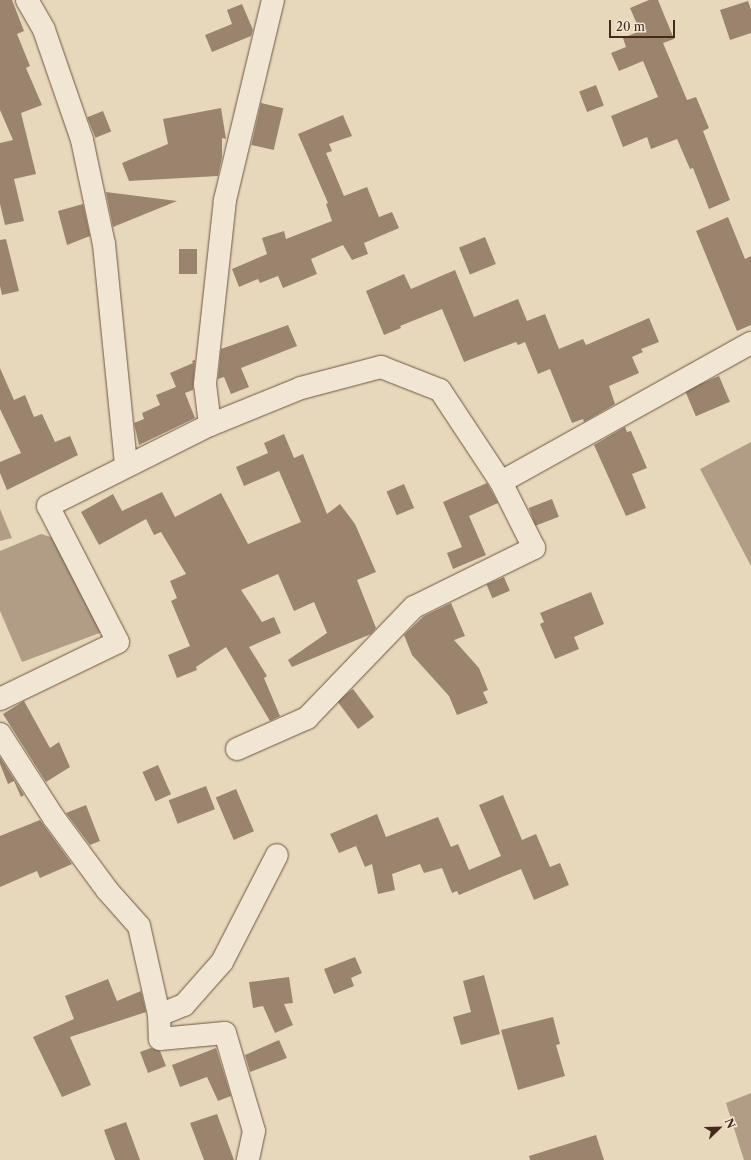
<!DOCTYPE html>
<html>
<head>
<meta charset="utf-8">
<style>
  body { margin:0 }
  #map { position:relative; width:751px; height:1160px; overflow:hidden; background:#e8d8bb; font-family:"Libre Caslon Text",serif }
  div>[style] { position:absolute }
  .water>* { inset:0; background:#b19d85 }
  .building>* { inset:0; background:#9a846e; transform-origin:0 0 }
  .roads { filter:drop-shadow(0 0 1px #6e5643) drop-shadow(0 0 1px #6e5643) }
  .minor>* { height:22px; margin:-11px; padding:0 11px; transform-origin:11px; border-radius:11px; background:#f0e6d3 }
  span { translate:-50% -50%; white-space:nowrap; text-align:center; line-height:1.15; -webkit-text-stroke:3.5px #f0e6d3; paint-order:stroke }
  .north { position:absolute; left:699px; top:1108px; width:40px; height:40px; -webkit-text-stroke:3px #f0e6d3; paint-order:stroke; rotate:67deg; font-size:11px; font-weight:700; line-height:16px; text-align:center; color:#452a1b }
  .north::after { content:''; display:block; margin:auto; width:14px; height:18px; background:#452a1b; clip-path:polygon(50% 0,100% 100%,50% 72%,0 100%) }
  .scale { position:absolute; left:609px; top:20px; width:66px; height:18px; box-sizing:border-box; border:2px solid #452a1b; border-top:0; padding-left:5px; font-size:12px; line-height:14px; white-space:nowrap; color:#452a1b; -webkit-text-stroke:3px #f0e6d3; paint-order:stroke }
</style>
</head>
<body>
<div id="map">
  <div class="water">
    <i style="clip-path:polygon(751px 442px,751px 566px,700px 469px)"></i>
    <i style="clip-path:polygon(0 509px,12px 538px,0 541px)"></i>
    <i style="clip-path:polygon(41px 534px,54px 538px,105px 631px,22px 662px,0 611px,0 551px)"></i>
    <i style="clip-path:polygon(751px 1093px,751px 1160px,744px 1160px,726px 1103px)"></i>
  </div>
  <div class="building">
    <i style="clip-path:polygon(0 0,12px 0,24px 31px,17px 34px,30px 66px,26px 68px,42px 105px,21px 113px,36px 174px,14px 179px,24px 221px,5px 225px,0 204px,0 143px,13px 140px,0 110px)"></i>
    <i style="clip-path:polygon(649px 0,658px 0,674px 39px,663px 43px,687px 100px,696px 97px,709px 128px,703px 131px,730px 200px,709px 209px,693px 168px,690px 169px,677px 139px,651px 149px,647px 137px,623px 147px,611px 116px,658px 97px,643px 61px,619px 71px,611px 53px,626px 47px,623px 38px,640px 31px,630px 8px)"></i>
    <i style="clip-path:polygon(748px 1px,751px 10px,751px 33px,730px 40px,720px 10px)"></i>
    <i style="clip-path:polygon(242px 4px,253px 30px,251px 36px,212px 52px,205px 35px,232px 24px,227px 10px)"></i>
    <i style="left:596px;top:85px;width:22px;height:18px;rotate:69deg"></i>
    <i style="left:261px;top:103px;width:23px;height:43px;rotate:13deg"></i>
    <i style="clip-path:polygon(221px 108px,226px 139px,222px 138px,222px 157px,218px 176px,129px 181px,122px 163px,168px 144px,163px 119px)"></i>
    <i style="left:103px;top:111px;width:22px;height:17px;rotate:68deg"></i>
    <i style="clip-path:polygon(343px 115px,352px 136px,329px 144px,332px 151px,326px 153px,344px 196px,367px 187px,379px 217px,392px 212px,399px 228px,364px 243px,368px 254px,352px 260px,343px 245px,311px 259px,317px 274px,283px 288px,278px 276px,260px 283px,258px 279px,239px 287px,232px 269px,267px 254px,262px 238px,284px 231px,286px 239px,332px 221px,326px 204px,328px 203px,298px 134px)"></i>
    <i style="clip-path:polygon(106px 192px,177px 201px,113px 227px)"></i>
    <i style="clip-path:polygon(83px 204px,90px 236px,67px 245px,58px 211px)"></i>
    <i style="clip-path:polygon(728px 217px,745px 259px,751px 256px,751px 325px,737px 331px,696px 231px)"></i>
    <i style="left:485px;top:237px;width:29px;height:28px;rotate:68deg"></i>
    <i style="clip-path:polygon(6px 239px,19px 291px,2px 295px,0 286px,0 240px)"></i>
    <i style="left:179px;top:249px;width:18px;height:25px"></i>
    <i style="clip-path:polygon(455px 270px,474px 317px,518px 299px,527px 321px,545px 314px,559px 349px,583px 339px,586px 345px,649px 318px,659px 342px,641px 349px,643px 352px,632px 357px,639px 373px,609px 386px,615px 404px,584px 422px,583px 419px,572px 423px,550px 369px,538px 374px,525px 342px,518px 345px,516px 342px,464px 362px,442px 309px,400px 326px,401px 328px,384px 335px,366px 291px,404px 274px,411px 289px)"></i>
    <i style="clip-path:polygon(288px 325px,297px 346px,241px 368px,249px 387px,231px 394px,224px 377px,218px 379px,221px 349px)"></i>
    <i style="clip-path:polygon(195px 360px,193px 390px,185px 393px,195px 418px,139px 445px,134px 423px,144px 419px,142px 413px,160px 405px,156px 395px,176px 387px,170px 373px,193px 363px,192px 361px)"></i>
    <i style="clip-path:polygon(0 368px,14px 400px,25px 395px,34px 417px,42px 414px,55px 442px,70px 436px,78px 455px,7px 490px,0 473px,0 462px,21px 453px,0 409px)"></i>
    <i style="left:719px;top:376px;width:28px;height:37px;rotate:67deg"></i>
    <i style="clip-path:polygon(625px 427px,627px 432px,631px 431px,647px 468px,632px 474px,646px 508px,626px 516px,594px 445px)"></i>
    <i style="clip-path:polygon(284px 434px,294px 458px,303px 454px,327px 514px,340px 504px,355px 524px,376px 572px,357px 580px,376px 628px,371px 634px,292px 667px,288px 660px,327px 633px,314px 602px,294px 611px,278px 574px,241px 590px,262px 622px,274px 617px,281px 633px,249px 647px,267px 676px,264px 678px,280px 716px,270px 721px,226px 647px,196px 667px,197px 670px,177px 678px,168px 655px,190px 646px,171px 601px,177px 598px,170px 581px,186px 574px,161px 532px,154px 535px,146px 519px,99px 545px,81px 512px,113px 494px,122px 511px,162px 492px,175px 517px,221px 493px,248px 544px,301px 522px,279px 471px,244px 486px,236px 467px,268px 453px,264px 443px)"></i>
    <i style="clip-path:polygon(487px 483px,498px 503px,469px 516px,486px 555px,453px 569px,447px 553px,462px 547px,443px 502px)"></i>
    <i style="left:404px;top:484px;width:26px;height:19px;rotate:67deg"></i>
    <i style="left:552px;top:499px;width:19px;height:25px;rotate:69deg"></i>
    <i style="left:504px;top:577px;width:15px;height:19px;rotate:67deg"></i>
    <i style="clip-path:polygon(591px 592px,604px 624px,574px 637px,579px 649px,555px 659px,540px 624px,544px 622px,540px 613px)"></i>
    <i style="clip-path:polygon(451px 603px,465px 636px,454px 640px,479px 668px,488px 690px,483px 692px,488px 703px,457px 715px,449px 696px,412px 655px,404px 635px,424px 616px)"></i>
    <i style="left:353px;top:689px;width:35px;height:20px;rotate:53deg"></i>
    <i style="clip-path:polygon(24px 701px,50px 748px,59px 742px,70px 767px,46px 782px,3px 714px)"></i>
    <i style="clip-path:polygon(0 757px,24px 795px,21px 797px,14px 781px,8px 784px,0 764px)"></i>
    <i style="left:158px;top:765px;width:32px;height:17px;rotate:66deg"></i>
    <i style="left:206px;top:786px;width:25px;height:40px;rotate:69deg"></i>
    <i style="left:236px;top:789px;width:46px;height:22px;rotate:67deg"></i>
    <i style="clip-path:polygon(503px 795px,522px 840px,536px 834px,550px 867px,560px 863px,569px 885px,534px 900px,521px 869px,459px 895px,457px 891px,452px 893px,442px 868px,424px 873px,420px 864px,392px 874px,395px 890px,378px 894px,372px 864px,365px 867px,356px 846px,339px 853px,330px 834px,377px 814px,386px 837px,438px 817px,451px 847px,458px 844px,469px 870px,501px 856px,479px 805px)"></i>
    <i style="clip-path:polygon(86px 805px,100px 841px,90px 845px,66px 813px)"></i>
    <i style="clip-path:polygon(40px 820px,72px 864px,40px 878px,37px 871px,0 887px,0 836px)"></i>
    <i style="clip-path:polygon(355px 957px,362px 973px,351px 978px,354px 986px,334px 994px,324px 969px)"></i>
    <i style="clip-path:polygon(484px 975px,500px 1034px,461px 1045px,453px 1017px,471px 1012px,463px 981px)"></i>
    <i style="clip-path:polygon(289px 977px,293px 1003px,284px 1004px,293px 1025px,275px 1033px,263px 1006px,253px 1008px,249px 982px)"></i>
    <i style="clip-path:polygon(108px 979px,117px 1001px,141px 991px,146px 1012px,70px 1037px,91px 1085px,62px 1097px,33px 1037px,74px 1019px,65px 996px)"></i>
    <i style="clip-path:polygon(553px 1017px,560px 1044px,556px 1045px,565px 1076px,518px 1090px,501px 1030px)"></i>
    <i style="clip-path:polygon(279px 1040px,287px 1058px,250px 1072px,245px 1055px)"></i>
    <i style="clip-path:polygon(151px 1048px,160px 1051px,166px 1066px,148px 1073px,140px 1052px)"></i>
    <i style="clip-path:polygon(216px 1048px,231px 1096px,218px 1101px,207px 1077px,180px 1087px,172px 1065px)"></i>
    <i style="clip-path:polygon(217px 1114px,234px 1160px,204px 1160px,190px 1123px)"></i>
    <i style="clip-path:polygon(126px 1122px,140px 1160px,115px 1160px,104px 1130px)"></i>
    <i style="clip-path:polygon(596px 1135px,604px 1160px,530px 1160px,529px 1156px)"></i>
  </div>
  <div class="roads">
    <div class="minor">
      <i style="left:27px;top:0;width:34px;rotate:60deg"></i>
      <i style="left:44px;top:30px;width:116px;rotate:70.9deg"></i>
      <i style="left:82px;top:140px;width:106px;rotate:78.1deg"></i>
      <i style="left:104px;top:244px;width:222px;rotate:84.3deg"></i>
      <i style="left:273px;top:0;width:206px;rotate:103.5deg"></i>
      <i style="left:225px;top:200px;width:185px;rotate:96.2deg"></i>
      <i style="left:205px;top:384px;width:41px;rotate:83deg"></i>
      <i style="left:210px;top:425px;width:98px;rotate:-22.1deg"></i>
      <i style="left:301px;top:388px;width:83px;rotate:-14.7deg"></i>
      <i style="left:381px;top:367px;width:63px;rotate:21.3deg"></i>
      <i style="left:440px;top:390px;width:110px;rotate:56.5deg"></i>
      <i style="left:501px;top:482px;width:286px;rotate:-29.1deg"></i>
      <i style="left:0;top:699px;width:131px;rotate:-25.8deg"></i>
      <i style="left:118px;top:642px;width:153px;rotate:-117.2deg"></i>
      <i style="left:48px;top:506px;width:181px;rotate:-26.6deg"></i>
      <i style="left:0;top:734px;width:100px;rotate:57.3deg"></i>
      <i style="left:54px;top:818px;width:89px;rotate:53.6deg"></i>
      <i style="left:107px;top:890px;width:48px;rotate:48.4deg"></i>
      <i style="left:139px;top:926px;width:91px;rotate:77.3deg"></i>
      <i style="left:159px;top:1015px;width:27px;rotate:-22deg"></i>
      <i style="left:184px;top:1005px;width:57px;rotate:-48.5deg"></i>
      <i style="left:222px;top:962px;width:120px;rotate:-62.8deg"></i>
      <i style="left:237px;top:749px;width:77px;rotate:-23.9deg"></i>
      <i style="left:307px;top:718px;width:154px;rotate:-46.1deg"></i>
      <i style="left:414px;top:607px;width:134px;rotate:-26.2deg"></i>
      <i style="left:534px;top:548px;width:74px;rotate:-116.6deg"></i>
      <i style="left:159px;top:1015px;width:24px;rotate:88deg"></i>
      <i style="left:160px;top:1039px;width:65px;rotate:-5.3deg"></i>
      <i style="left:225px;top:1033px;width:102px;rotate:73.5deg"></i>
      <i style="left:254px;top:1131px;width:30px;rotate:102deg"></i>
    </div>
  </div>
  <div class="north">N</div>
  <div class="scale">20 m</div>
</div>
</body>
</html>
